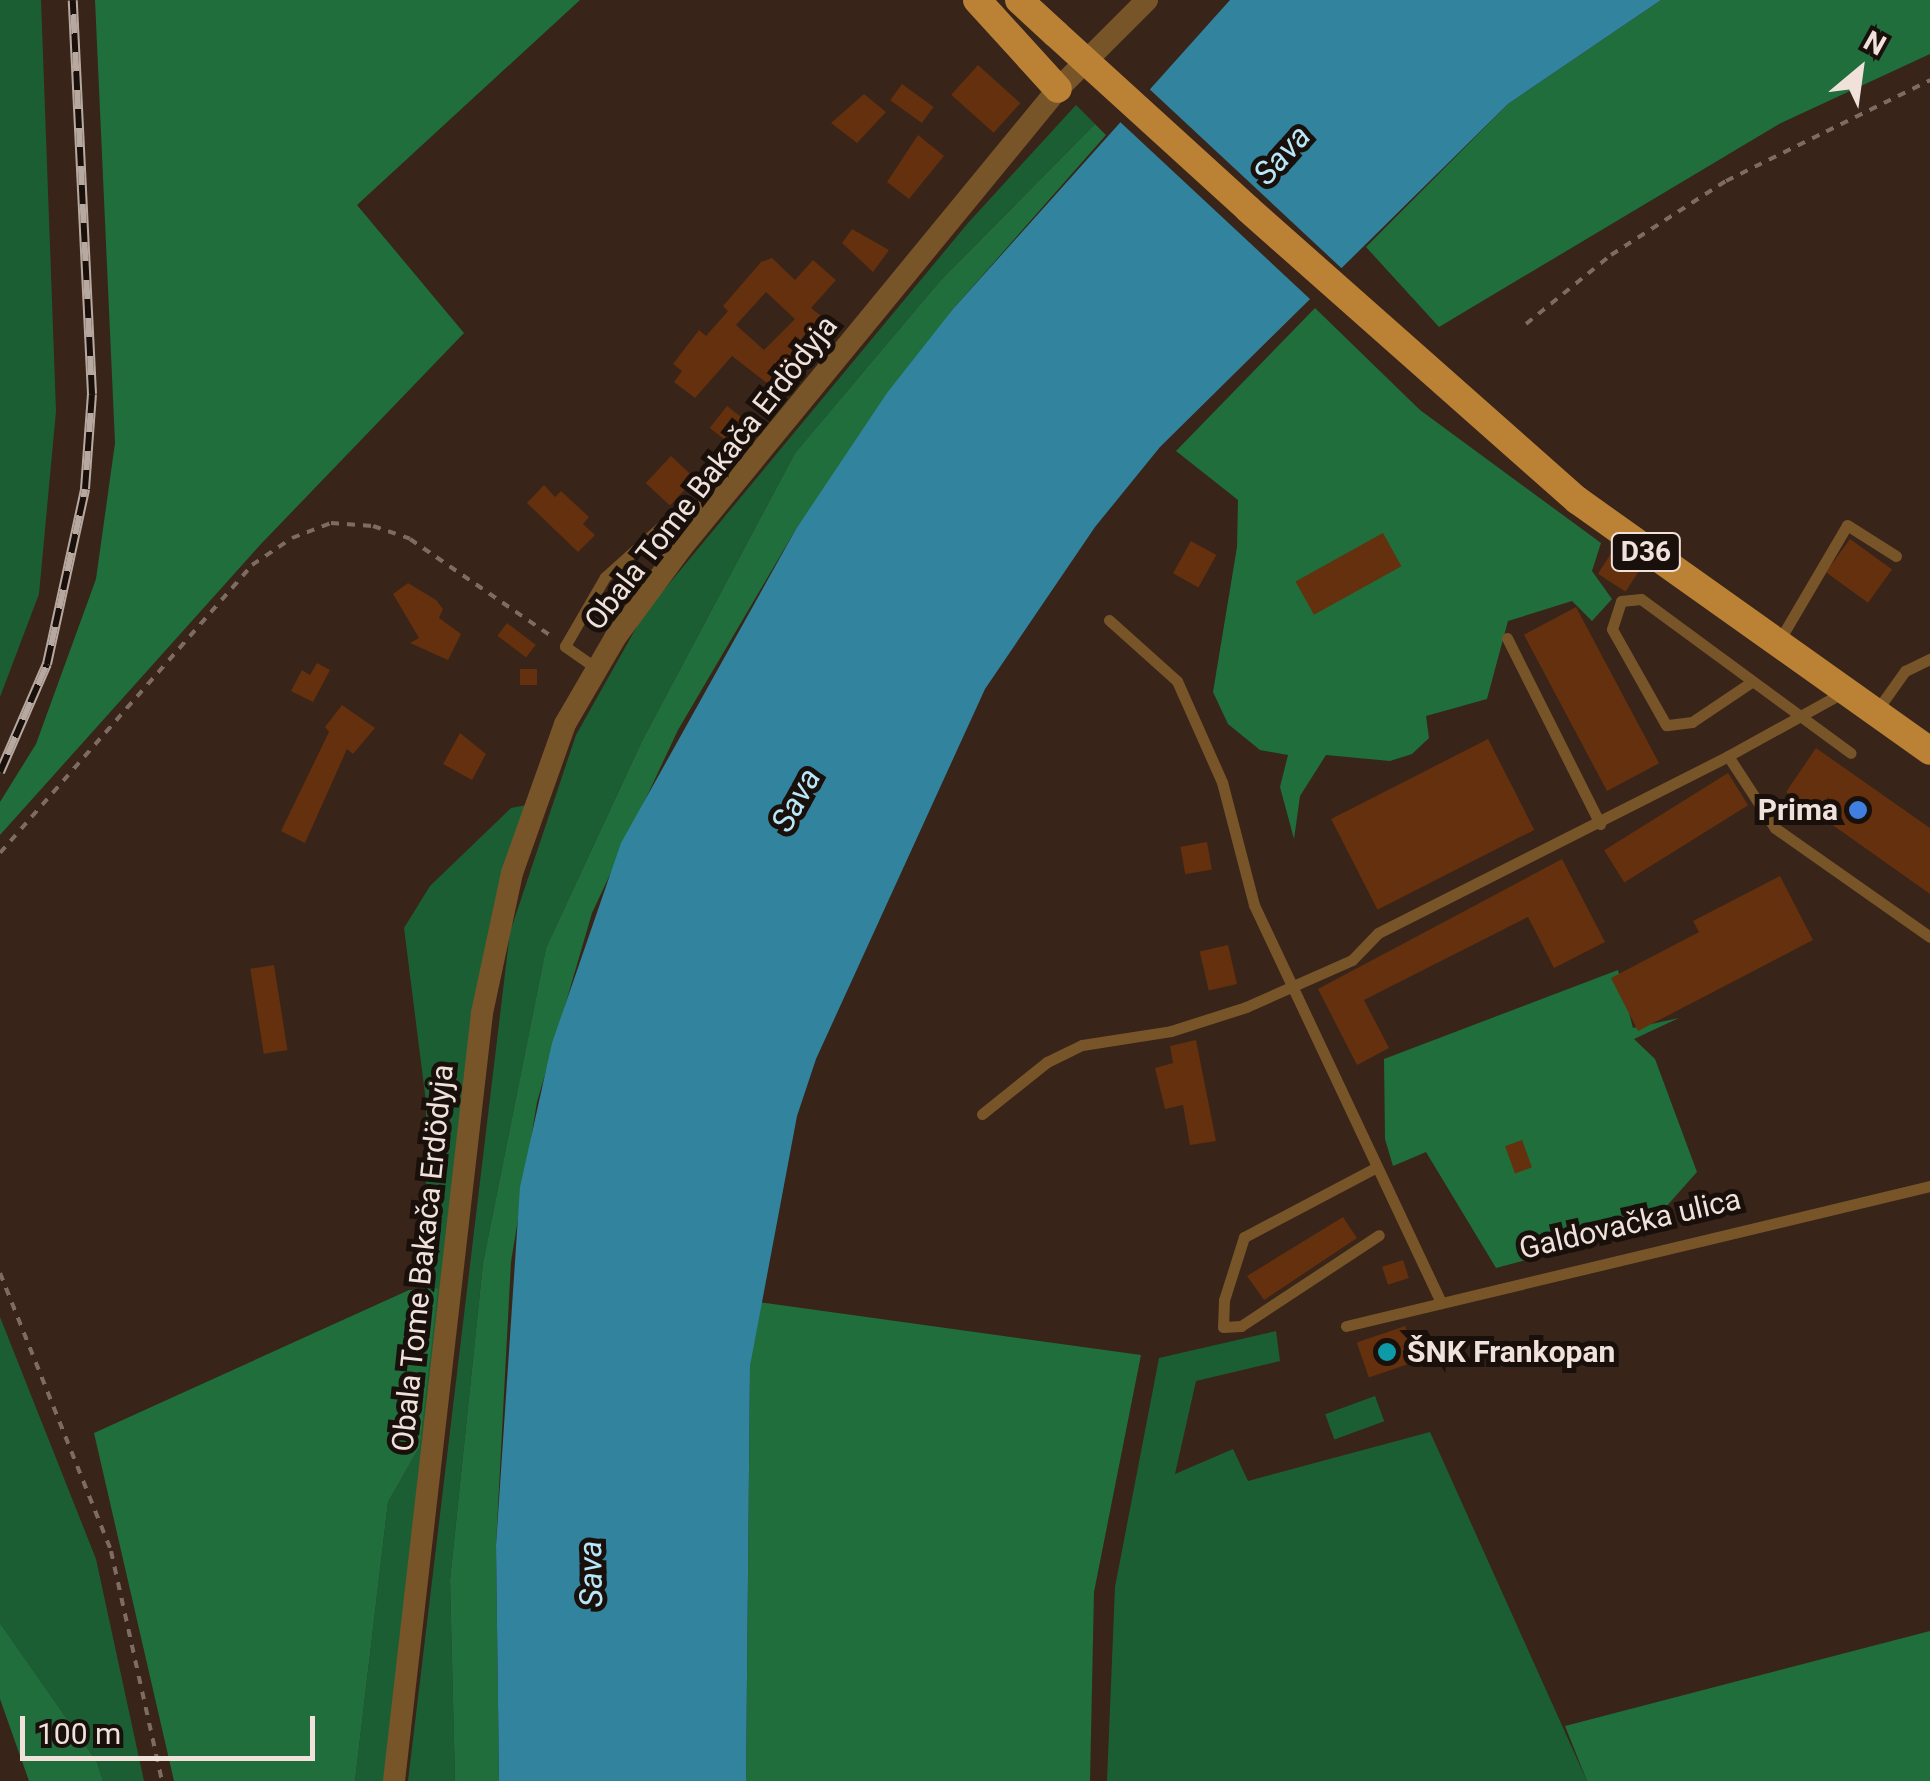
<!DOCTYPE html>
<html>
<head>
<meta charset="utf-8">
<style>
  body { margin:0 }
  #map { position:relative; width:1930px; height:1781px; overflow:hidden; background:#382419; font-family:Roboto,sans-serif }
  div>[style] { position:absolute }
  .green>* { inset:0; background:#1c5e33; transform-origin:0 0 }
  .forest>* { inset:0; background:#1f6e3c }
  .water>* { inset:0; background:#32839e }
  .pier>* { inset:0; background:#382419; transform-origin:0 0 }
  .building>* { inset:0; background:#64300d; transform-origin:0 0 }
  .path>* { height:4px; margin-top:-2px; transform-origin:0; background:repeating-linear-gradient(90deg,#7e6c63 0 8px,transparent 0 16px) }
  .service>* { height:11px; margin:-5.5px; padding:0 5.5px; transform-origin:5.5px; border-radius:5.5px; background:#785528 }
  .minor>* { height:22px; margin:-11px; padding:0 11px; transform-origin:11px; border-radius:11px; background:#785528 }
  .primary>* { height:28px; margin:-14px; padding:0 14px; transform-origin:14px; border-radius:14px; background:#bb8235 }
  .rail>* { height:10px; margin-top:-5px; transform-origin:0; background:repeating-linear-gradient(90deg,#19100b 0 19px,#b8a9a0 0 38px); box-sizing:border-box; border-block:2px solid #b8a9a0 }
  .primary-bridge>* { height:28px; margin:-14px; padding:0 14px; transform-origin:14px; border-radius:14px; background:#bb8235 }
  .dots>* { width:28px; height:28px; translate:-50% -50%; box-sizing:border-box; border:5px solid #19100b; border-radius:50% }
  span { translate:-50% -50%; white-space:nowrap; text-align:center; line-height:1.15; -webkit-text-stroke:10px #19100b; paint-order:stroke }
  .shield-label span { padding:2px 8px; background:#19100b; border:2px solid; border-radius:8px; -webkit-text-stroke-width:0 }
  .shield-label { font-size:28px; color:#f0e2db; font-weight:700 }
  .street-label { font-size:30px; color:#f0e2db }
  .poi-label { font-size:30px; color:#f0e2db; font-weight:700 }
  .right { translate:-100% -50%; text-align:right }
  .left { translate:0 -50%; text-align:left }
  .water-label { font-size:32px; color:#b7e7f9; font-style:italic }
  .north { position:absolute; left:1810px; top:20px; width:100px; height:100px; -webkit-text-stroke:8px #19100b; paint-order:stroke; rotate:29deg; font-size:28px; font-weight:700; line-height:40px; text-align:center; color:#f0e2db }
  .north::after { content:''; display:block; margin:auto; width:35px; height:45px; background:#f0e2db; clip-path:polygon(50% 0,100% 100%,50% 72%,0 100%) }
  .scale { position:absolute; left:20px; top:1716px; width:295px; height:45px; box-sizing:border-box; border:5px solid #f0e2db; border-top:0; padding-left:12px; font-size:30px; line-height:35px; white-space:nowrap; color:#f0e2db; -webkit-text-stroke:8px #19100b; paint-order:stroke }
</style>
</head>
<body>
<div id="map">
  <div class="green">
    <i style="clip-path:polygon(0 0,41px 0,56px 411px,39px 594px,0 697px)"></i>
    <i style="clip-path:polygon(1076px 105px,1095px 124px,940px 281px,795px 453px,642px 741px,546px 948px,483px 1263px,450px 1580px,455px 1781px,408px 1781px,510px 932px,576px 735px,644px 614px,968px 223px)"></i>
    <i style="clip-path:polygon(532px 804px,491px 938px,389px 1781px,355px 1781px,388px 1502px,420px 1446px,437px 1288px,426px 1289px,426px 1102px,404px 928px,430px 886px,511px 808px)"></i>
    <i style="clip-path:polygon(0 1317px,96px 1559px,144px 1781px,103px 1781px,97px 1762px,0 1623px)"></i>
    <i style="clip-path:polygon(1276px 1331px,1280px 1361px,1196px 1381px,1175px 1474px,1233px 1449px,1248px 1481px,1430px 1432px,1587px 1781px,1107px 1781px,1115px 1587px,1159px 1358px)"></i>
    <i style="left:1375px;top:1396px;width:27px;height:53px;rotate:70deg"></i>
  </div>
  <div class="forest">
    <i style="clip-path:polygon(95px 0,580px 0,357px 205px,464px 333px,260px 545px,0 835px,0 802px,36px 744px,96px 579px,115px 443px)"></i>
    <i style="clip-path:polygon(1661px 0,1930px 0,1930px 54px,1781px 123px,1439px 327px,1366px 247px,1508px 104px)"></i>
    <i style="clip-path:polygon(1095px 124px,1106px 135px,953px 309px,796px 529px,678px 730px,592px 913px,537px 1102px,511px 1262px,496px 1545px,499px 1781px,455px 1781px,450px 1580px,483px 1263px,546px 948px,642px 741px,795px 453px,940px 281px)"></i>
    <i style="clip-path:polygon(1315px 308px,1420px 410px,1601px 543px,1592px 571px,1612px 599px,1592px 621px,1572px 601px,1508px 621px,1487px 699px,1426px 716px,1429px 738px,1412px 754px,1390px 761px,1326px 755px,1300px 796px,1294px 839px,1280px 787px,1288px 755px,1260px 750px,1228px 724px,1213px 692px,1237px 547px,1238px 500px,1176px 451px)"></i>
    <i style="clip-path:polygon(1618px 970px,1633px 1028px,1679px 1018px,1634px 1039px,1655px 1059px,1697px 1172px,1647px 1228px,1496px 1268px,1426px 1152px,1393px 1166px,1385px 1139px,1384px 1059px)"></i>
    <i style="clip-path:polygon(438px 1288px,420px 1446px,388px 1502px,355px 1781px,174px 1781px,94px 1433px,409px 1290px)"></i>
    <i style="clip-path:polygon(758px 1302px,1141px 1355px,1094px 1592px,1090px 1781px,746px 1781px,750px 1366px)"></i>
    <i style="clip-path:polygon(0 1623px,97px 1762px,103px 1781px,29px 1781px,0 1699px)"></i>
    <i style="clip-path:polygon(1930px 1631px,1930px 1781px,1587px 1781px,1565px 1726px)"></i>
  </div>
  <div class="water">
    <i style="clip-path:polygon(1230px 0,1661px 0,1508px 104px,1160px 447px,1095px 527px,985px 689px,816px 1059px,797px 1116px,750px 1366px,746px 1781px,499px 1781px,496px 1545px,520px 1187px,552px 1043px,621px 843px,796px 529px,887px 393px,953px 309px)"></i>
  </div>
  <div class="pier">
    <i style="left:1144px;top:84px;width:276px;height:44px;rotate:43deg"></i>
  </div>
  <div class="building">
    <i style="left:978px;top:65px;width:57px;height:40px;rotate:42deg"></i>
    <i style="left:902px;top:84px;width:39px;height:20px;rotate:36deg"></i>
    <i style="clip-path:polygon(864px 94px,886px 112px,857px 143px,831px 123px)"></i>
    <i style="clip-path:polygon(918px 135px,944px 156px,909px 199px,887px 182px)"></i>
    <i style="clip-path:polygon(852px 229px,889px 250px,873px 272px,842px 243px)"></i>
    <i style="clip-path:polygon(evenodd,772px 258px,795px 280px,813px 260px,836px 280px,811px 308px,830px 323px,780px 393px,732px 356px,695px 398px,674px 382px,682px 371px,673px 364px,699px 330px,706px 336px,728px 311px,723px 306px,761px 262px,772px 258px,766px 292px,795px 319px,764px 350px,736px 325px,766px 292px)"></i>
    <i style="left:727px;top:406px;width:24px;height:28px;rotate:38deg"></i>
    <i style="left:671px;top:456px;width:33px;height:37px;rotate:43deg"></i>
    <i style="clip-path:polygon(544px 485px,555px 497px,561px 491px,589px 517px,583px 524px,595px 535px,578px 552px,527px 503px)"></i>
    <i style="left:1383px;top:533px;width:38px;height:100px;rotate:61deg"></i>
    <i style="left:1850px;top:539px;width:52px;height:41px;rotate:36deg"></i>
    <i style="left:1191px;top:541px;width:29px;height:37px;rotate:29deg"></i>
    <i style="left:1612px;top:552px;width:33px;height:26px;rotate:33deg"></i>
    <i style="clip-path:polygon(408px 583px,436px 600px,443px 609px,439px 618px,461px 634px,448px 660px,410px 643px,419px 638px,393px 594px)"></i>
    <i style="left:1576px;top:607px;width:177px;height:59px;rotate:62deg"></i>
    <i style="left:507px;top:623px;width:36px;height:16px;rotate:37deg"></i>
    <i style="clip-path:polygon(317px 663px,330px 670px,313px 702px,291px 691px,302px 670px,310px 675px)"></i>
    <i style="left:520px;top:669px;width:17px;height:16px"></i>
    <i style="clip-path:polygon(342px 705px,375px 728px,353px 754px,347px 749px,305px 843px,281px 831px,329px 732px,325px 727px)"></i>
    <i style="clip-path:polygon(460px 733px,486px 754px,472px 780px,443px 764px)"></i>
    <i style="left:1488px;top:739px;width:102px;height:176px;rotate:63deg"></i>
    <i style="clip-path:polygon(1816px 748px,1930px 828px,1930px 894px,1786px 792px)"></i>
    <i style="left:1728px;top:773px;width:38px;height:146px;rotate:58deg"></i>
    <i style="left:1207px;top:842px;width:28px;height:27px;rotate:80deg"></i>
    <i style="clip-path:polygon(1562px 859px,1605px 942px,1554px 968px,1528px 917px,1364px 1000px,1389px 1048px,1357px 1065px,1318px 989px)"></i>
    <i style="clip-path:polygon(1780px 876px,1813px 940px,1638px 1031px,1611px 978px,1699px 932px,1693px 921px)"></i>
    <i style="left:1228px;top:945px;width:40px;height:29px;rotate:77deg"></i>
    <i style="left:274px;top:965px;width:86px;height:24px;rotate:81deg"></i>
    <i style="clip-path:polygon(1196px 1040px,1216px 1141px,1190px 1145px,1183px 1105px,1165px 1109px,1155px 1068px,1173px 1063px,1170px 1046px)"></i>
    <i style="left:1522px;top:1140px;width:29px;height:18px;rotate:70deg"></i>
    <i style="clip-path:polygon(1343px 1217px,1357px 1238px,1264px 1300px,1247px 1276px)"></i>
    <i style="left:1403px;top:1260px;width:19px;height:22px;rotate:72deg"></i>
    <i style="left:1405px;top:1326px;width:37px;height:51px;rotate:71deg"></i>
  </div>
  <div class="path">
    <i style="left:1526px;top:324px;width:109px;rotate:-39.1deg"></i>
    <i style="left:1611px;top:255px;width:137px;rotate:-32.8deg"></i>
    <i style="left:1726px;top:181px;width:228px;rotate:-26.3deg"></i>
    <i style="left:0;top:853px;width:383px;rotate:-48.8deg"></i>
    <i style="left:252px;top:565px;width:48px;rotate:-34deg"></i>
    <i style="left:292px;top:538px;width:42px;rotate:-21deg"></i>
    <i style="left:331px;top:523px;width:42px;rotate:4.1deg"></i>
    <i style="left:373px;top:526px;width:39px;rotate:19deg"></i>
    <i style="left:410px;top:539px;width:175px;rotate:34.5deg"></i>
    <i style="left:0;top:1273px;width:299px;rotate:68.2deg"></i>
    <i style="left:111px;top:1551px;width:236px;rotate:77.5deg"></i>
  </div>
  <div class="service">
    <i style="left:1109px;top:620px;width:91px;rotate:41.9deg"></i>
    <i style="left:1177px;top:681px;width:111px;rotate:66deg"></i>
    <i style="left:1222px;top:782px;width:127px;rotate:75.4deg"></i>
    <i style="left:1254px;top:905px;width:440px;rotate:64.8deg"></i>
    <i style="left:1507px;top:638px;width:208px;rotate:63.4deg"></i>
    <i style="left:1779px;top:641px;width:134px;rotate:-59.6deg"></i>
    <i style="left:1847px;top:525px;width:58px;rotate:32.3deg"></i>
    <i style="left:596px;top:668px;width:38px;rotate:-145deg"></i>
    <i style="left:565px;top:646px;width:80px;rotate:-59.9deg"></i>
    <i style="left:605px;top:577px;width:81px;rotate:-42deg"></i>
    <i style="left:665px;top:523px;width:45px;rotate:-29.4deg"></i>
    <i style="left:704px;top:501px;width:15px;rotate:4deg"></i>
    <i style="left:1750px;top:683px;width:70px;rotate:146.1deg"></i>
    <i style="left:1692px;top:722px;width:26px;rotate:173deg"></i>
    <i style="left:1666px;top:725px;width:110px;rotate:-119.4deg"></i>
    <i style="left:1612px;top:629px;width:29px;rotate:-72deg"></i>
    <i style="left:1621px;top:601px;width:20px;rotate:-6deg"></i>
    <i style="left:1641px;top:599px;width:260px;rotate:36.3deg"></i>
    <i style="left:1875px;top:713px;width:52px;rotate:-54.5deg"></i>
    <i style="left:1905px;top:671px;width:28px;rotate:-26deg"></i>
    <i style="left:1728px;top:756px;width:130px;rotate:-28.9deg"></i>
    <i style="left:982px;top:1114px;width:83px;rotate:-38.7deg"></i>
    <i style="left:1047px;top:1062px;width:39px;rotate:-26deg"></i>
    <i style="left:1082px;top:1045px;width:90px;rotate:-8.9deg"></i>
    <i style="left:1171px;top:1031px;width:79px;rotate:-17.7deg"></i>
    <i style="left:1246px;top:1007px;width:116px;rotate:-23.9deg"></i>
    <i style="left:1352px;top:960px;width:37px;rotate:-46deg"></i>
    <i style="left:1378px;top:933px;width:392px;rotate:-26.8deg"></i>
    <i style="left:1728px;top:756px;width:86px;rotate:56.9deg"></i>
    <i style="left:1775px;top:828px;width:189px;rotate:35.1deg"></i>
    <i style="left:1375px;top:1168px;width:148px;rotate:152.2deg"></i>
    <i style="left:1244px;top:1237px;width:66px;rotate:107.6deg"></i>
    <i style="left:1224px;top:1300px;width:27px;rotate:92deg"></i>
    <i style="left:1223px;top:1327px;width:18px;rotate:-3deg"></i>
    <i style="left:1241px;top:1326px;width:165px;rotate:-33.4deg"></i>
    <i style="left:1346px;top:1326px;width:601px;rotate:-13.48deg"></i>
  </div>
  <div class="minor">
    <i style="left:394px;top:1781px;width:773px;rotate:-83.46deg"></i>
    <i style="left:482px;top:1013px;width:143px;rotate:-77.9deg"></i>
    <i style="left:512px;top:873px;width:158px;rotate:-70.4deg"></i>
    <i style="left:565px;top:724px;width:99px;rotate:-59.8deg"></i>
    <i style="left:615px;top:638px;width:113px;rotate:-53.6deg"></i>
    <i style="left:682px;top:547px;width:593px;rotate:-50.62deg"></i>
    <i style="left:1058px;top:89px;width:126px;rotate:-45deg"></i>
  </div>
  <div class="primary">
    <i style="left:977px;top:0;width:120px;rotate:47.7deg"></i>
    <i style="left:1019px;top:0;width:50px;rotate:42.6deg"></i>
    <i style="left:1248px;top:209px;width:439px;rotate:41.5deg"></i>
    <i style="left:1577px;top:500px;width:433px;rotate:35.4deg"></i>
  </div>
  <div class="rail">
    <i style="left:0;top:772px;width:118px;rotate:-66.5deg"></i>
    <i style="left:47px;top:664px;width:179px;rotate:-77.7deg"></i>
    <i style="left:85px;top:489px;width:95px;rotate:-85.8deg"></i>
    <i style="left:92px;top:394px;width:394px;rotate:-92.8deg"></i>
  </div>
  <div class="primary-bridge">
    <i style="left:1056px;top:34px;width:260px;rotate:42.3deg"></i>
  </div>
  <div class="dots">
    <i style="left:1858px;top:810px;background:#3f7fe0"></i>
    <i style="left:1387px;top:1352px;background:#0f9aa8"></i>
  </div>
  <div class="shield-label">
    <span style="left:1646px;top:552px">D36</span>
  </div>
  <div class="street-label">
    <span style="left:711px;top:473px;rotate:-52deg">Obala Tome Bakača Erdödyja</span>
    <span style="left:1630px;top:1224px;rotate:-13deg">Galdovačka ulica</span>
    <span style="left:423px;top:1258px;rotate:-84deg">Obala Tome Bakača Erdödyja</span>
  </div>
  <div class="poi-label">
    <span class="right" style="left:1838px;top:810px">Prima</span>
    <span class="left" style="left:1407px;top:1352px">ŠNK Frankopan</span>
  </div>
  <div class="water-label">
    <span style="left:1282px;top:155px;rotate:-48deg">Sava</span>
    <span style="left:796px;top:800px;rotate:-61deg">Sava</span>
    <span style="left:591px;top:1574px;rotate:-91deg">Sava</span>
  </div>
  <div class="north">N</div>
  <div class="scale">100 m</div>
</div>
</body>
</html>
